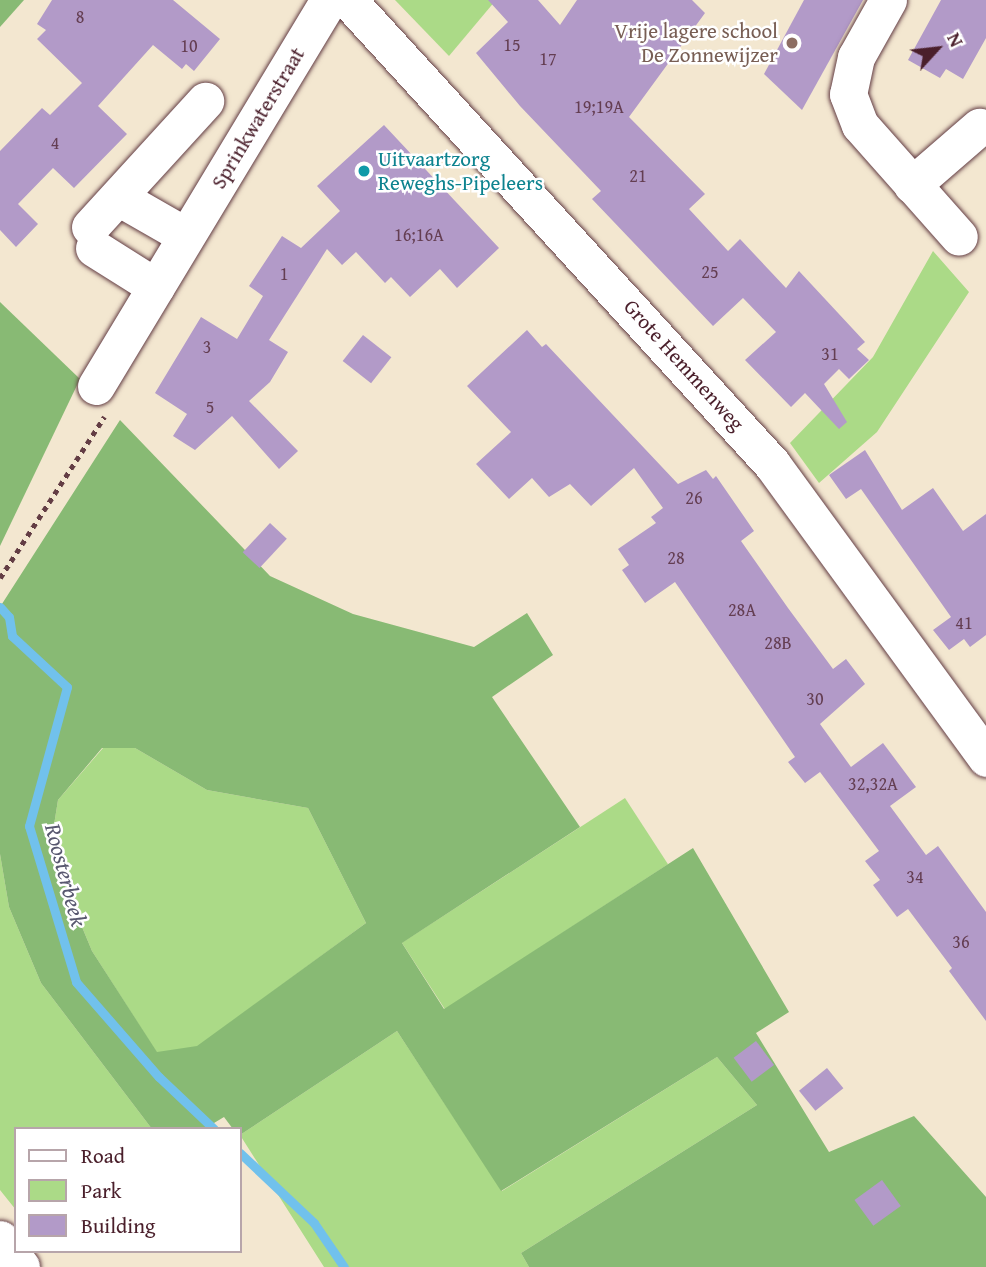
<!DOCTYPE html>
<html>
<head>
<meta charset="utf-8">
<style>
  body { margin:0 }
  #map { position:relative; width:986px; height:1267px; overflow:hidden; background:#f3e7d0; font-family:"Gentium Book Plus",serif }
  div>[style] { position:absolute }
  .green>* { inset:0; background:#abda87; transform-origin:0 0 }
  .forest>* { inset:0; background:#88ba74 }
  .stream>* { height:9px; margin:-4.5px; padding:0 4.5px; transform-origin:4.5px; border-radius:4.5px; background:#71c1ec }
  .building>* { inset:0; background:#b29ac8; transform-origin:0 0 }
  .path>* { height:4.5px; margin-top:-2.25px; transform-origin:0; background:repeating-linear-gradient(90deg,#633d44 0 5px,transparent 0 10px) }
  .roads { filter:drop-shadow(0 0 2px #633d44) drop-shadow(0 0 2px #633d44) }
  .minor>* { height:37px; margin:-18.5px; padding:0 18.5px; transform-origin:18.5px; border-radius:18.5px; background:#fff }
  .dots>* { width:19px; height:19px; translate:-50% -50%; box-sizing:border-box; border:4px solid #fff; border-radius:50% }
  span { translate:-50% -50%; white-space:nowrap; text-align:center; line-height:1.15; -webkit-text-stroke:5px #fff; paint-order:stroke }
  .number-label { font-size:18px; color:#643e52 }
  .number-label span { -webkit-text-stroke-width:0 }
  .education-label { font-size:21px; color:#785e54 }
  .right { translate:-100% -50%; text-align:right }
  .street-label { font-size:21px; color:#4a1f2b }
  .culture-label { font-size:21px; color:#0d838f }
  .left { translate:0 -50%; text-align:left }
  .water-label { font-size:23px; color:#58586f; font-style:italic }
  .legend { position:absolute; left:14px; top:1127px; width:228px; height:126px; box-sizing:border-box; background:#fff; border:2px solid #b7a5aa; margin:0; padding:9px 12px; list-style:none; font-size:21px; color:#4a1f2b }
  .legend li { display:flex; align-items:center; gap:14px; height:35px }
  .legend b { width:35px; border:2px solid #b7a5aa }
  .north { position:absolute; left:902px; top:14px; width:70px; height:70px; -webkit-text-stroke:5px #fff; paint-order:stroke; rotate:63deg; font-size:19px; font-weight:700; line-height:28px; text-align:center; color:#4a1f2b }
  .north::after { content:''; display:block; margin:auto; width:24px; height:32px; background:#4a1f2b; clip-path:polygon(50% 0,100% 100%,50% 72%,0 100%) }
</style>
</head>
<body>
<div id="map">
  <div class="green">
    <i style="clip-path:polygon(395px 0,496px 0,449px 56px)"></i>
    <i style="clip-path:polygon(933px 251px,969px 292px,877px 432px,819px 483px,790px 443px,873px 357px)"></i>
    <i style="clip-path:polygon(103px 748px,135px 748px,207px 790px,308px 808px,366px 923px,197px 1047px,157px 1053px,92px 951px,50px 850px,58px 800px)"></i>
    <i style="left:625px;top:798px;width:79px;height:266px;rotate:57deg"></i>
    <i style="clip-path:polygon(0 854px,9px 907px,41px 983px,152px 1129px,16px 1129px,16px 1210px,0 1190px)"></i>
    <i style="clip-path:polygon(397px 1031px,502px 1191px,717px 1057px,757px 1105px,521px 1253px,529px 1267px,324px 1267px,240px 1135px)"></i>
  </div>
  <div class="forest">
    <i style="clip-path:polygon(0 0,24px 0,0 27px)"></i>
    <i style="clip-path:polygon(0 302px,80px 379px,0 546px)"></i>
    <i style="clip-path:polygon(evenodd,120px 420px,270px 576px,353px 614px,474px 647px,527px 613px,553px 655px,492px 697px,580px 827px,402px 943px,444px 1009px,693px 848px,789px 1012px,756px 1033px,829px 1152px,914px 1116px,986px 1197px,986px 1267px,529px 1267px,521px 1253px,757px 1105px,717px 1057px,501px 1191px,397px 1031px,240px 1135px,240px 1129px,233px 1129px,224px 1117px,204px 1129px,152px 1129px,41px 983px,9px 907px,0 854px,0 607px,120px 420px,102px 748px,135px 748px,207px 790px,308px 808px,366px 923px,197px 1046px,157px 1052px,92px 951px,50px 850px,58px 800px,102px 748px)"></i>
  </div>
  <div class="stream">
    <i style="left:0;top:607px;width:13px;rotate:48deg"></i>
    <i style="left:9px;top:617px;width:19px;rotate:81deg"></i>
    <i style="left:12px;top:636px;width:75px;rotate:42.8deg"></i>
    <i style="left:67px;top:687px;width:144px;rotate:105.3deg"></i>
    <i style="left:29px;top:826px;width:163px;rotate:73.2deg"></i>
    <i style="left:76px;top:982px;width:126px;rotate:48.9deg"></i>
    <i style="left:159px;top:1077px;width:76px;rotate:43.4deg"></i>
    <i style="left:240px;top:1153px;width:102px;rotate:43.4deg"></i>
    <i style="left:314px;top:1223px;width:53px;rotate:55.7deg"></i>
  </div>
  <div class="building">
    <i style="clip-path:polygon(52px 0,173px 0,220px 39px,194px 71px,186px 64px,182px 69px,153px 45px,98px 106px,127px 134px,74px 188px,53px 168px,18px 204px,38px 224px,16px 247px,0 230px,0 151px,42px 108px,50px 115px,82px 83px,37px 39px,46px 30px,37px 24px)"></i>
    <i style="clip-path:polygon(488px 0,538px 0,560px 25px,577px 0,692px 0,705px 13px,629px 117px,705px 194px,689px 209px,728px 251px,740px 239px,786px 288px,799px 271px,865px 342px,857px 349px,869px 360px,849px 379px,839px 369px,824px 384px,847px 422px,839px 429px,805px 393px,791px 407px,745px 360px,776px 332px,743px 298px,713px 326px,592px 199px,601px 191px,520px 106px,476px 53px,508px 22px)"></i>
    <i style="clip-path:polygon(804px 0,863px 0,802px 110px,764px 74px)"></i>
    <i style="clip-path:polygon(941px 0,986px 0,986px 38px,963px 79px,946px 69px,940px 78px,908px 60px)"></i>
    <i style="clip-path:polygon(384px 125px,499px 248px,457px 288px,440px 269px,410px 297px,391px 277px,385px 283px,356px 252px,342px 265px,327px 249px,269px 340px,288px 352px,270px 382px,249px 401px,298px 451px,279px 469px,232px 416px,195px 450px,173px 436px,187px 414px,155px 393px,201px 317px,237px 339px,263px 296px,249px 286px,282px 236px,301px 248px,340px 211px,317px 186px)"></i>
    <i style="clip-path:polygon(527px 330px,542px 347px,546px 344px,678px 484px,706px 470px,713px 479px,716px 476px,754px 531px,741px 541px,788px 608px,833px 669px,846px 659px,865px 684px,820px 724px,851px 767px,883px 743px,916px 787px,890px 806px,926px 855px,938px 846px,986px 912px,986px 1021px,949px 971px,952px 968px,908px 909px,897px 917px,873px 885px,880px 880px,865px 861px,879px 851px,820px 772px,805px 783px,788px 762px,795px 757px,675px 582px,645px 603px,622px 570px,629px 565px,618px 549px,656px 523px,651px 517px,663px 508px,634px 468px,591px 506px,570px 484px,549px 497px,532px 478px,509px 499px,476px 464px,511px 432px,467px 386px)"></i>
    <i style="left:363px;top:335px;width:36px;height:33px;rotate:38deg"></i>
    <i style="clip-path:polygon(865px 450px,902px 510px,933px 488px,963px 531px,986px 514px,986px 635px,970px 647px,964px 639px,949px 650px,933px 630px,951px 617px,861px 489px,846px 499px,829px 475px)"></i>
    <i style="left:270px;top:523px;width:23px;height:40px;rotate:43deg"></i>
    <i style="left:756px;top:1041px;width:30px;height:28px;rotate:53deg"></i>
    <i style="left:827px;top:1068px;width:26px;height:36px;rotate:51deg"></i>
    <i style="left:882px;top:1180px;width:32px;height:34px;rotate:54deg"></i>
  </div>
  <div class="path">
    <i style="left:0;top:578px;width:192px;rotate:-57.1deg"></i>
  </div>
  <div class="roads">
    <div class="minor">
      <i style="left:348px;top:0;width:629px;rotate:47.58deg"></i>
      <i style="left:772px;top:464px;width:364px;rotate:53.9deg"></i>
      <i style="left:888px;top:0;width:65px;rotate:119.3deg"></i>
      <i style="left:856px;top:57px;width:38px;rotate:102deg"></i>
      <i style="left:848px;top:94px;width:33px;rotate:69deg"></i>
      <i style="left:860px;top:125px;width:149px;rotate:48.5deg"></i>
      <i style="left:912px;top:185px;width:89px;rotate:-40.9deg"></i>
      <i style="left:118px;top:197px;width:78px;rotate:29.8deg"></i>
      <i style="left:90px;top:227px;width:171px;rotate:-47.6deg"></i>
      <i style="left:94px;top:248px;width:73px;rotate:32.2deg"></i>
      <i style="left:96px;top:386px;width:451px;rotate:-58.9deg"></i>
      <i style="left:0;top:1239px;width:35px;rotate:53deg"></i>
    </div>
  </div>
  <div class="dots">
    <i style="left:792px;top:43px;background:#8d6e63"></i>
    <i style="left:364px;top:171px;background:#0f9aa8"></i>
  </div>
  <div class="number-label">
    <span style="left:80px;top:17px">8</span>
    <span style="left:512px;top:45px">15</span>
    <span style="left:189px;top:46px">10</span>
    <span style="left:548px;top:59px">17</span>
    <span style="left:599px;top:107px">19;19A</span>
    <span style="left:55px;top:143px">4</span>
    <span style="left:638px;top:176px">21</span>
    <span style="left:419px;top:235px">16;16A</span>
    <span style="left:710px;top:272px">25</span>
    <span style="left:284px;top:274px">1</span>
    <span style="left:207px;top:347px">3</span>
    <span style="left:830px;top:354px">31</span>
    <span style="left:210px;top:407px">5</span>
    <span style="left:694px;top:498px">26</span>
    <span style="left:676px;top:558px">28</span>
    <span style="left:742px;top:610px">28A</span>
    <span style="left:964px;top:623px">41</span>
    <span style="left:778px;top:643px">28B</span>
    <span style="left:815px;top:699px">30</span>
    <span style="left:873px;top:784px">32,32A</span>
    <span style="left:915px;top:877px">34</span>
    <span style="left:961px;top:942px">36</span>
  </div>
  <div class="education-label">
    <span class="right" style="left:778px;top:43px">Vrije lagere school<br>De Zonnewijzer</span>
  </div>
  <div class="street-label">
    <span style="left:258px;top:118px;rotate:-59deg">Sprinkwaterstraat</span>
    <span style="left:684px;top:365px;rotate:48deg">Grote Hemmenweg</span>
  </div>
  <div class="culture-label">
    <span class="left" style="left:378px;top:171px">Uitvaartzorg<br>Reweghs-Pipeleers</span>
  </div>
  <div class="water-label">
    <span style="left:66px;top:875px;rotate:75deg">Roosterbeek</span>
  </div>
  <ul class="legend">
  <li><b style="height:9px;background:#fff"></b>Road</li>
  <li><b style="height:19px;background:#abda87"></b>Park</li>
  <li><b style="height:19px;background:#b29ac8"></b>Building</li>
  </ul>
  <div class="north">N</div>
</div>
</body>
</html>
